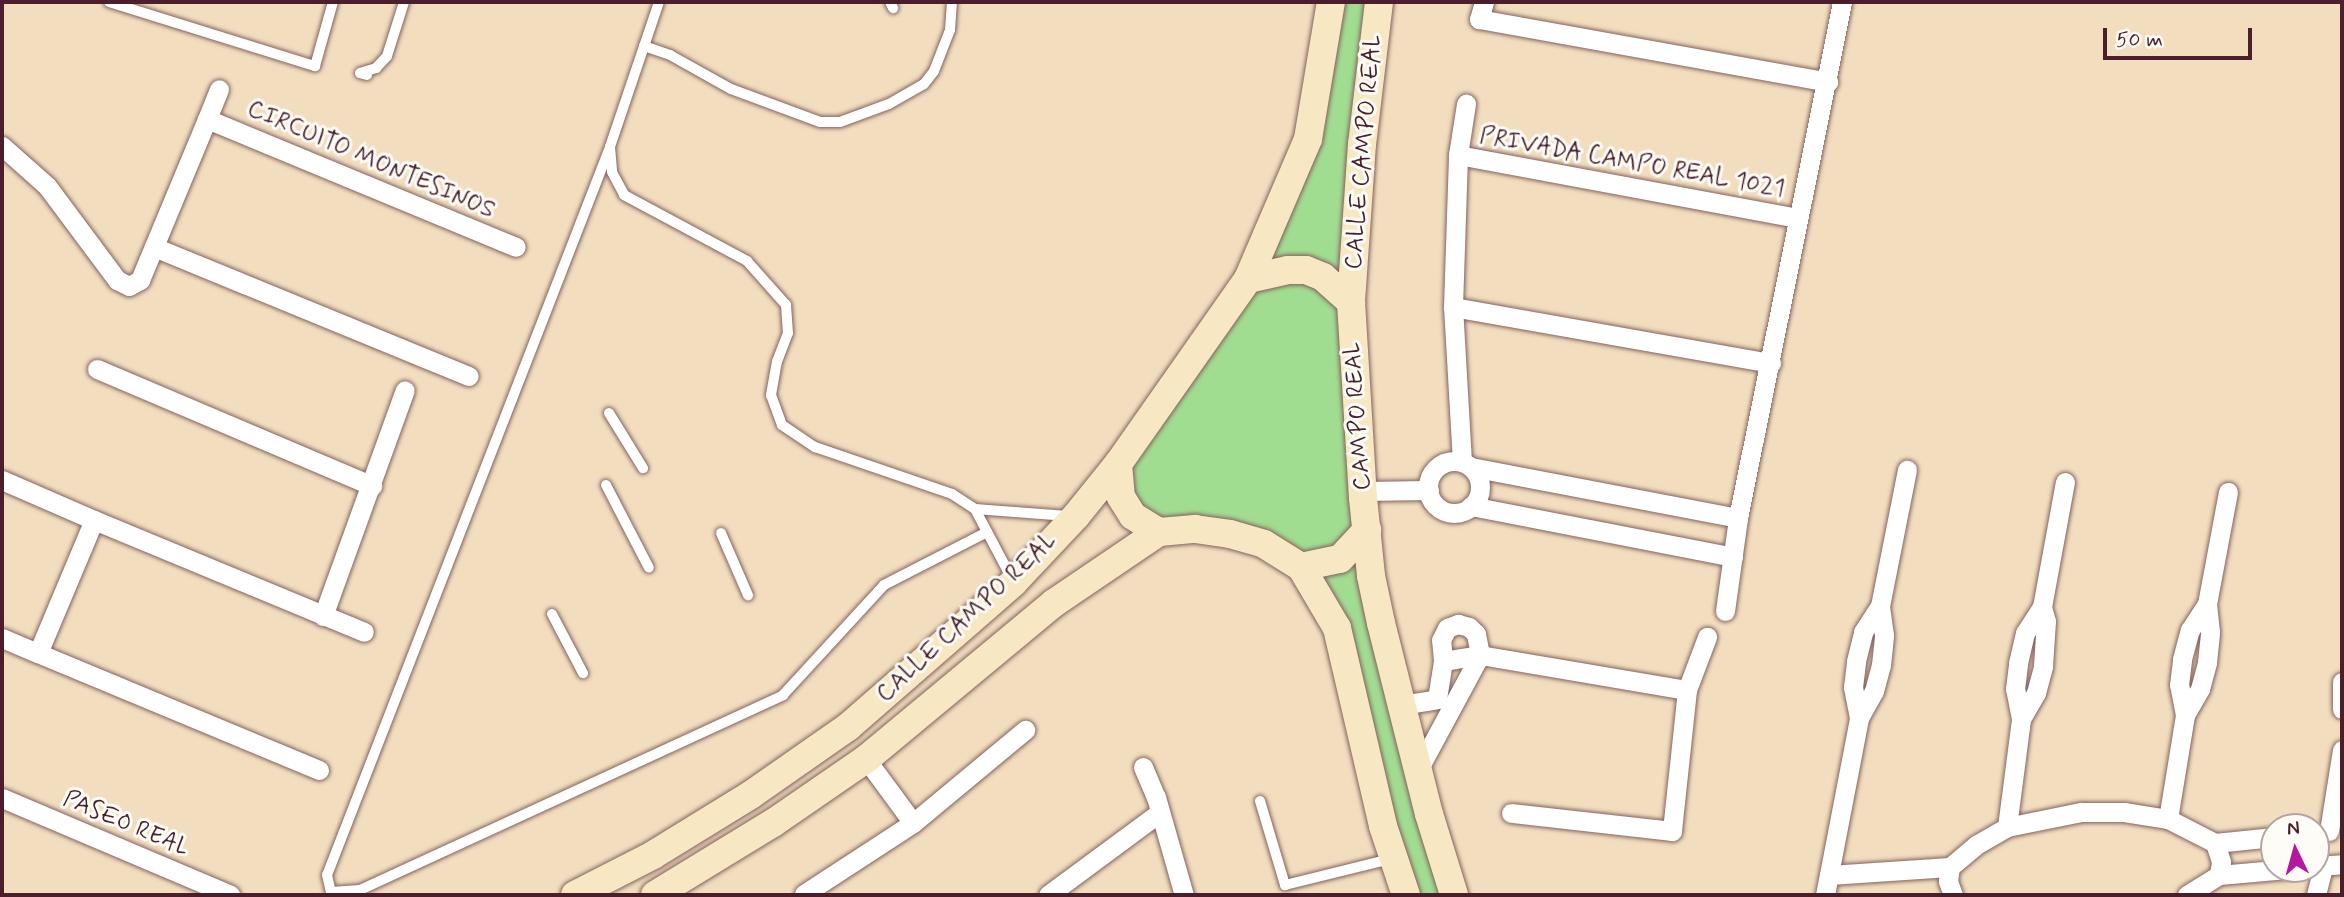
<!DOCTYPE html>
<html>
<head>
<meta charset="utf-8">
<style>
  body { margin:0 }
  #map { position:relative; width:2344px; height:897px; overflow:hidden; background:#f2debf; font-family:Mynerve,sans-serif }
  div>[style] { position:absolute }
  .green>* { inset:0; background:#a1dd91 }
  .roads { filter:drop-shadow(0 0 2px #85625f) drop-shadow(0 0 2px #85625f) }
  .lane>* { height:10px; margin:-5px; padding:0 5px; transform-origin:5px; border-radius:5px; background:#fff }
  .street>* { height:19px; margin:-9.5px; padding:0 9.5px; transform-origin:9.5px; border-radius:9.5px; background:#fff }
  .street>.ring { margin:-9.5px; padding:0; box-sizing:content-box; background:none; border:19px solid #fff; border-radius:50% }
  .secondary>* { height:28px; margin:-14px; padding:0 14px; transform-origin:14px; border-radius:14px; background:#f7e8c3 }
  span { translate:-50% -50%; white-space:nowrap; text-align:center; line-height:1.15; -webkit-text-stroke:6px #fdfcf7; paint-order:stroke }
  .street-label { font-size:24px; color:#4a1f2b }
  .frame { position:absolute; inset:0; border:4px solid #4a1f2b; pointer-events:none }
  .north { position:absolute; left:2260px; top:813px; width:70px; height:70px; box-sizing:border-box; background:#fdfcf7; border:2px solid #b5a4a5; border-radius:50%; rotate:355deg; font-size:19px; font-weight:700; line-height:28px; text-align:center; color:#4a1f2b }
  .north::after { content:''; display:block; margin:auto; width:24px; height:32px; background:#b5179e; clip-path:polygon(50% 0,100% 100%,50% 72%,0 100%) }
  .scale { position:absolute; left:2103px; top:28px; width:149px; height:32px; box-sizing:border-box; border:4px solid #4a1f2b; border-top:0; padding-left:9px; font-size:21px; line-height:24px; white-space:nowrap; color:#4a1f2b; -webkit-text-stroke:5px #fdfcf7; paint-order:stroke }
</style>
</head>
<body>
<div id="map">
  <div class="green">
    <i style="clip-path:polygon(1331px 2px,1379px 2px,1362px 144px,1363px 498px,1454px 895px,1406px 895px,1337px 628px,1301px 568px,1133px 516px,1118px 464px,1248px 279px,1308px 139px)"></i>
  </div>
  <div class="roads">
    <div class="lane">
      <i style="left:109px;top:2px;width:216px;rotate:17.3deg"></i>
      <i style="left:315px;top:66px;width:66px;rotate:-74.3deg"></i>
      <i style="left:659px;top:2px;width:153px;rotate:108.7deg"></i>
      <i style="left:610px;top:147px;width:25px;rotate:85deg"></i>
      <i style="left:612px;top:172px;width:26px;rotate:62deg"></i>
      <i style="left:624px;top:195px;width:140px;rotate:28.2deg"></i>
      <i style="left:747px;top:261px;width:59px;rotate:48.4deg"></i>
      <i style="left:786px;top:305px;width:28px;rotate:86deg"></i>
      <i style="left:788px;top:333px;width:30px;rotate:111deg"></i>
      <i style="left:777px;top:361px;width:35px;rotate:100deg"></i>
      <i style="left:771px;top:395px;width:32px;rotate:70deg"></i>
      <i style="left:782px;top:425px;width:40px;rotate:34deg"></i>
      <i style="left:815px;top:447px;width:145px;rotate:18.9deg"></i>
      <i style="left:952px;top:494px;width:27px;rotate:33deg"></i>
      <i style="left:975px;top:509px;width:93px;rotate:4.3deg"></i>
      <i style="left:890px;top:2px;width:7px;rotate:63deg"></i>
      <i style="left:644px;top:46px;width:28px;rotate:19deg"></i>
      <i style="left:670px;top:55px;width:70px;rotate:29.1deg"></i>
      <i style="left:731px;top:89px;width:95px;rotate:20.3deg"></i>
      <i style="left:820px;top:122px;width:20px"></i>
      <i style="left:840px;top:122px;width:52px;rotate:-20.2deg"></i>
      <i style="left:889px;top:104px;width:40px;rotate:-29.7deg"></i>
      <i style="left:924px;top:84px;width:16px;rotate:-52deg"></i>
      <i style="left:934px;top:71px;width:44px;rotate:-68.7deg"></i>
      <i style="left:950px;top:30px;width:28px;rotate:-86deg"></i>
      <i style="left:367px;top:75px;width:7px;rotate:-164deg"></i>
      <i style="left:360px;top:73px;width:17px;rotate:-17deg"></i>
      <i style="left:376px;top:68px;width:16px;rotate:-47deg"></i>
      <i style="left:387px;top:56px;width:57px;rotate:-72.5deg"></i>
      <i style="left:610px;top:147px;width:781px;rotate:111.24deg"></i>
      <i style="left:327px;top:875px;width:17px;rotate:77deg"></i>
      <i style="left:331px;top:892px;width:29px;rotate:-4deg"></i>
      <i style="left:360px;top:890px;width:466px;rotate:-24.7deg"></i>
      <i style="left:783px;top:695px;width:149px;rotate:-47.4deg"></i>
      <i style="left:884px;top:585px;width:116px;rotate:-27.2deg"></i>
      <i style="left:609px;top:413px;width:65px;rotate:58.3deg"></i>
      <i style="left:606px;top:485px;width:93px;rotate:62.6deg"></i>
      <i style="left:975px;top:509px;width:79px;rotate:62.1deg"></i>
      <i style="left:721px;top:533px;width:68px;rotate:66.5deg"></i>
      <i style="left:552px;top:614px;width:67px;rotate:62.3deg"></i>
      <i style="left:1260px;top:801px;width:88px;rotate:73.4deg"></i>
      <i style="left:1285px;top:885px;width:108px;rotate:-13.9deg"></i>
    </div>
    <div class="street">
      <i style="left:1484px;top:2px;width:18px;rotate:106deg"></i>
      <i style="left:1479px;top:19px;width:355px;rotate:10.2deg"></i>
      <i style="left:207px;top:119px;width:32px;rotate:-68deg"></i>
      <i style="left:2px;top:146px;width:60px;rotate:41.6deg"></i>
      <i style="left:47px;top:186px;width:117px;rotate:53.3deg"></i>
      <i style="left:117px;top:280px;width:13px;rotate:27deg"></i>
      <i style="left:129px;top:286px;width:13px;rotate:-29deg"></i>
      <i style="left:140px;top:280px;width:174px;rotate:-67.4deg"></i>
      <i style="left:207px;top:119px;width:334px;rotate:22.5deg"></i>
      <i style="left:1458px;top:155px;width:346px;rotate:10.5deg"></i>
      <i style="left:154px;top:247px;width:340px;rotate:22.3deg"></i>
      <i style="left:1453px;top:307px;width:323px;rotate:10deg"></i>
      <i style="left:97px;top:369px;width:299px;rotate:23deg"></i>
      <i class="ring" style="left:1428px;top:461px;width:33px;height:33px"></i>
      <i style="left:1462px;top:462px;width:155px;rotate:-93.3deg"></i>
      <i style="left:1453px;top:307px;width:152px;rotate:-88.1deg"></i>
      <i style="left:1458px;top:155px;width:52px;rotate:-81.1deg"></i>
      <i style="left:1471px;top:467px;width:272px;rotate:10.8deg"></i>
      <i style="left:2px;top:480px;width:100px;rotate:23.5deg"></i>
      <i style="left:1363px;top:491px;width:66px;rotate:-0.9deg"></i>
      <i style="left:1471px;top:506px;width:267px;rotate:11deg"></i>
      <i style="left:1725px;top:611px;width:94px;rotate:-82deg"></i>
      <i style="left:1738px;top:518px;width:526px;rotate:-78.6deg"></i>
      <i style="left:323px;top:616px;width:240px;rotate:-70.1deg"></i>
      <i style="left:2px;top:638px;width:39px;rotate:23deg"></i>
      <i style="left:1443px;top:661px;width:37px;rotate:-9deg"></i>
      <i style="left:1480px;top:655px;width:210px;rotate:9.6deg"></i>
      <i style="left:1687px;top:690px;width:142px;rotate:96.1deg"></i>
      <i style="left:1672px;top:831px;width:162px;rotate:-173.6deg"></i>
      <i style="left:2342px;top:682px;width:27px;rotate:90deg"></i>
      <i style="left:1687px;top:690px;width:57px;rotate:-69.3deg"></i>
      <i style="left:1401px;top:705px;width:36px;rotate:-9deg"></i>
      <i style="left:1437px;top:699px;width:38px;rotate:-81deg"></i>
      <i style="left:1443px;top:661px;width:21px;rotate:-95deg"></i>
      <i style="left:1441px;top:640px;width:13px;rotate:-63deg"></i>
      <i style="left:1447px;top:628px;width:12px;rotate:-20deg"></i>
      <i style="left:1458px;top:624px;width:11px;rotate:15deg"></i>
      <i style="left:1469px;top:627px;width:10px;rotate:45deg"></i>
      <i style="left:1476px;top:634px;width:21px;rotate:79deg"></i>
      <i style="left:1480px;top:655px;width:131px;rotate:118.3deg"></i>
      <i style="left:2185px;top:715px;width:31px;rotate:-101deg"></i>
      <i style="left:2179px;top:685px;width:26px;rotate:-83deg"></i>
      <i style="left:2182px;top:659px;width:30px;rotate:-75deg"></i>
      <i style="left:2190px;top:630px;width:31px;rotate:-57deg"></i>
      <i style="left:1859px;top:718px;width:32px;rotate:-101deg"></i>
      <i style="left:1853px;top:687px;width:26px;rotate:-83deg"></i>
      <i style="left:1856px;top:661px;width:30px;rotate:-76deg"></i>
      <i style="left:1863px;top:632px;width:31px;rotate:-57deg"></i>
      <i style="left:2021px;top:719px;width:31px;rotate:-101deg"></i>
      <i style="left:2015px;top:689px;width:26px;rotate:-83deg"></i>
      <i style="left:2018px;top:663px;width:31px;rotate:-77deg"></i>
      <i style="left:2025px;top:633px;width:31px;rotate:-57deg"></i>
      <i style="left:866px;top:759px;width:79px;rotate:53.7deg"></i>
      <i style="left:1143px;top:767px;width:33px;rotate:67deg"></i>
      <i style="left:1156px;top:797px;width:102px;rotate:74.1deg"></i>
      <i style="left:319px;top:770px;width:304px;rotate:-157.4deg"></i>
      <i style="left:38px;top:653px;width:144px;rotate:-67.2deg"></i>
      <i style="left:94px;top:520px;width:292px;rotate:22.5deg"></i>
      <i style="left:2px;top:798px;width:248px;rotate:23deg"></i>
      <i style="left:2168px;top:819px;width:105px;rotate:-80.7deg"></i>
      <i style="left:2185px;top:715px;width:30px;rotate:-60deg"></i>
      <i style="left:2200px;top:689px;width:28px;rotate:-75deg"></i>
      <i style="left:2207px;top:662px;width:30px;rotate:-84deg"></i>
      <i style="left:2210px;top:632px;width:28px;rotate:-96deg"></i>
      <i style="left:2207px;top:604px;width:114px;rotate:-79.4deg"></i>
      <i style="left:2007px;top:827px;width:109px;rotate:-82.6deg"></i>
      <i style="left:2021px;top:719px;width:30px;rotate:-60deg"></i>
      <i style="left:2036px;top:693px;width:28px;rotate:-75deg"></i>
      <i style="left:2043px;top:666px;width:45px;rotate:-86.2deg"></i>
      <i style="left:2046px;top:621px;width:15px;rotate:-106deg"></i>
      <i style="left:2042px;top:607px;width:127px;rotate:-79.6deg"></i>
      <i style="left:2329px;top:831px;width:82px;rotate:-80.9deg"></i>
      <i style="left:2215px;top:843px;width:59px;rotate:-5.8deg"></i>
      <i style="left:2316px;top:866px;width:26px;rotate:-4deg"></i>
      <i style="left:1829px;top:875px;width:121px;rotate:-3.8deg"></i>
      <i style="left:2219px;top:875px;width:68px;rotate:-5deg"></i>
      <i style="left:804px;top:894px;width:130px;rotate:-33.1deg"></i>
      <i style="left:913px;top:823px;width:146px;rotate:-39.7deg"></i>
      <i style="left:1048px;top:895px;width:139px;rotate:-36.5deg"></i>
      <i style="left:1825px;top:895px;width:180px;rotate:-79.1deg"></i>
      <i style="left:1859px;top:718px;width:31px;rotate:-61deg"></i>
      <i style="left:1874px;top:691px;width:27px;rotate:-75deg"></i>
      <i style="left:1881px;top:665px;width:30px;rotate:-84deg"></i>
      <i style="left:1884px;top:635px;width:29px;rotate:-98deg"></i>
      <i style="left:1880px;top:606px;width:139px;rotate:-78.8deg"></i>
      <i style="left:1953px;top:895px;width:15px;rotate:-110deg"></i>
      <i style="left:1948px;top:881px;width:14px;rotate:-82deg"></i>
      <i style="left:1950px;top:867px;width:34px;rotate:-40deg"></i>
      <i style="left:1976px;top:845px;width:36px;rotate:-30deg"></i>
      <i style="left:2007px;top:827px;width:76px;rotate:-11.5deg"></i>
      <i style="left:2081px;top:812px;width:43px"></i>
      <i style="left:2124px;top:812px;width:45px;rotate:9deg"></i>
      <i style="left:2168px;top:819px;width:53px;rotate:27.1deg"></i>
      <i style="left:2215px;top:843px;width:20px;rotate:72deg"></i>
      <i style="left:2221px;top:862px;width:13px;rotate:99deg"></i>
      <i style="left:2219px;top:875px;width:38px;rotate:148deg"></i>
      <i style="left:2316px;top:895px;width:30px;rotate:-76deg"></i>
    </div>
    <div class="secondary">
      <i style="left:1379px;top:2px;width:143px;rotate:96.8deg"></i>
      <i style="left:1362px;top:144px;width:158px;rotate:94deg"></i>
      <i style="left:1351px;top:302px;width:196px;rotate:86.5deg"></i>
      <i style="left:1363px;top:498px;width:78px;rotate:84.1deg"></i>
      <i style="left:1371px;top:576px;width:48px;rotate:78deg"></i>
      <i style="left:1381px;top:623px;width:197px;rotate:75.9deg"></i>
      <i style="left:1429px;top:814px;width:85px;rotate:72.8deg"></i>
      <i style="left:1248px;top:279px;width:41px;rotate:-12.7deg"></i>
      <i style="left:1288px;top:270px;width:18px"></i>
      <i style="left:1306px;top:270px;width:18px;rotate:22deg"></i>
      <i style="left:1323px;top:277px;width:38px;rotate:42deg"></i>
      <i style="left:1118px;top:464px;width:33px;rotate:85deg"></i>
      <i style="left:1121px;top:497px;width:22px;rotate:58deg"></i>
      <i style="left:1133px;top:516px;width:31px;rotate:32deg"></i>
      <i style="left:1159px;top:532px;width:36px;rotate:-5deg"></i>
      <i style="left:1195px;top:529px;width:35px;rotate:8deg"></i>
      <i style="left:1230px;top:534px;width:35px;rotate:16deg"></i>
      <i style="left:1264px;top:544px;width:44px;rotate:31.9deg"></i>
      <i style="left:1301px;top:567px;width:40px;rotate:-12deg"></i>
      <i style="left:1340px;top:559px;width:40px;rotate:-47deg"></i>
      <i style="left:1301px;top:567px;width:71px;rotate:59.5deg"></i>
      <i style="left:1337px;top:628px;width:203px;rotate:76.9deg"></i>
      <i style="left:1383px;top:826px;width:73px;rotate:71.6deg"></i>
      <i style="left:575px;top:895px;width:88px;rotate:-27.1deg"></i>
      <i style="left:653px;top:855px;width:116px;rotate:-31.6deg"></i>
      <i style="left:752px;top:794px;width:117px;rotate:-34.9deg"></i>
      <i style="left:848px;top:727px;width:220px;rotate:-41.1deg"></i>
      <i style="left:1014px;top:582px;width:91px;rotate:-46.8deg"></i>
      <i style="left:1076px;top:516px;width:67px;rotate:-51.1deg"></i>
      <i style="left:1118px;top:464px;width:226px;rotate:-54.9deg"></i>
      <i style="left:1248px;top:279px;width:152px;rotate:-66.8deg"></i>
      <i style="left:1308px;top:139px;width:139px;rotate:-80.5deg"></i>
      <i style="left:655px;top:895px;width:138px;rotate:-31.4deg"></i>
      <i style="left:773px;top:823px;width:113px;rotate:-34.5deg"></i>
      <i style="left:866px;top:759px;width:244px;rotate:-39.7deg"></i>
      <i style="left:1054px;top:603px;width:127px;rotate:-34.1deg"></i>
    </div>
  </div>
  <div class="street-label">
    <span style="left:1364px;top:152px;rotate:-85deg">CALLE CAMPO REAL</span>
    <span style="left:371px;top:160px;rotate:23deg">CIRCUITO MONTESINOS</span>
    <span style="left:1632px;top:163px;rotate:10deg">PRIVADA CAMPO REAL 1021</span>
    <span style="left:1358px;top:416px;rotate:-94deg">CAMPO REAL</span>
    <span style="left:967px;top:618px;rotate:-43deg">CALLE CAMPO REAL</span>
    <span style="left:126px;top:824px;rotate:23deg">PASEO REAL</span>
  </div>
  <div class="frame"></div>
  <div class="north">N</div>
  <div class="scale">50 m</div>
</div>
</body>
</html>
